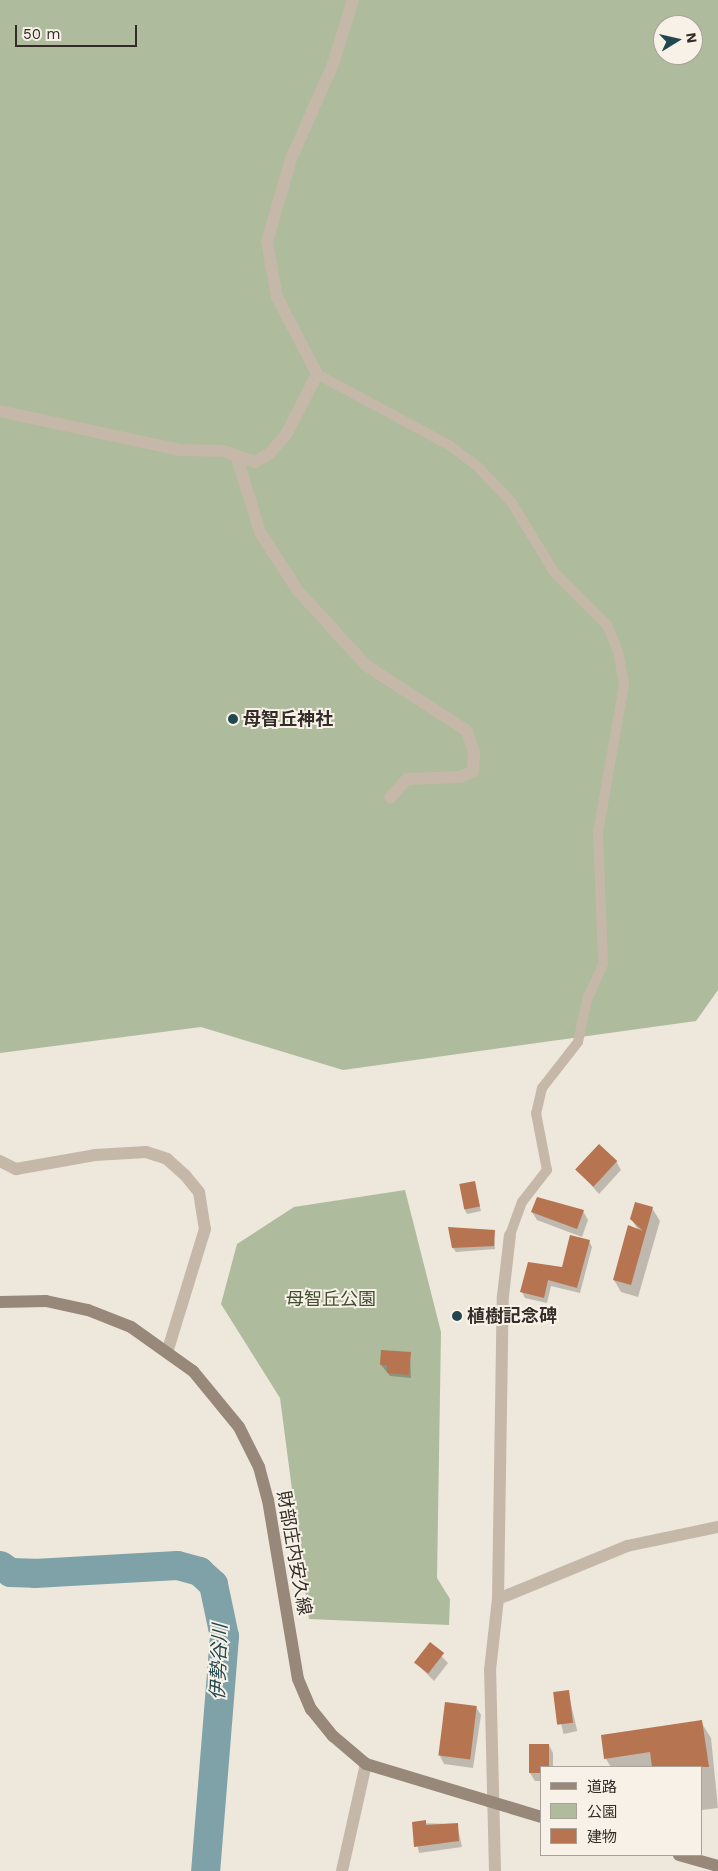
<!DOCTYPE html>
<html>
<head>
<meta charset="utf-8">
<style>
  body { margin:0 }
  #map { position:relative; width:718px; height:1871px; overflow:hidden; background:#eee7db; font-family:"Work Sans","Noto Sans JP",sans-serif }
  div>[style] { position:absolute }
  .green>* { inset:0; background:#aebb9d }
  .shadow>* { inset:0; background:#0003; transform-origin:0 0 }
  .river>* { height:29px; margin:-14.5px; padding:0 14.5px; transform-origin:14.5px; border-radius:14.5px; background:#7ea2a8 }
  .building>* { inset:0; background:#b77450; transform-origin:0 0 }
  .lane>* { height:10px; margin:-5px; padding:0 5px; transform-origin:5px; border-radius:5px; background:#c5b8a9 }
  .street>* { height:12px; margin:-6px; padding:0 6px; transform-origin:6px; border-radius:6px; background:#c5b8a9 }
  .secondary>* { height:12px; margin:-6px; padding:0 6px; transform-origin:6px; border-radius:6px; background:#98887a }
  .dots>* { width:14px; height:14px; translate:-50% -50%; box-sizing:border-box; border:2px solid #f7f1e7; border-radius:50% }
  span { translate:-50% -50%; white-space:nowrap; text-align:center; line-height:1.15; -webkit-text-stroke:4px #f7f1e7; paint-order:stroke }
  .poi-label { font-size:18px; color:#332c28; font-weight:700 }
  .left { translate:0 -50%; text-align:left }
  .park-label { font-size:18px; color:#3f4e2e }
  .street-label { font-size:18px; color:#332c28 }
  .water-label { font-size:19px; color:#22484f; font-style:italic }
  .legend { position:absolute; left:540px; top:1766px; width:162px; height:90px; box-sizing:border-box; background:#f7f1e7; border:1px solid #a9a29b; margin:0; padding:6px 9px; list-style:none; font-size:15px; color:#332c28 }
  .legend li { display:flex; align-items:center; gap:10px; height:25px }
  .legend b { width:25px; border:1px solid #a9a29b }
  .north { position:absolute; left:653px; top:15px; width:50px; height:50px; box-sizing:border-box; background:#f7f1e7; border:1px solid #a9a29b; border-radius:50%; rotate:81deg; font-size:14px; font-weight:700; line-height:20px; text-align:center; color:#332c28 }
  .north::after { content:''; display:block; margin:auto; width:18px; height:22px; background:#22484f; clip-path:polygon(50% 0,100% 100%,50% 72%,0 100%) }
  .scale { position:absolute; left:15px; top:25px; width:122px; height:22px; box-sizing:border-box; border:2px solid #332c28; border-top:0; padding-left:6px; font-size:15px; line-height:18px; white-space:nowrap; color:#332c28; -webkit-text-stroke:4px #f7f1e7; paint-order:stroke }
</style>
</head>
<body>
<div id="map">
  <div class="green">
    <i style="clip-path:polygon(evenodd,0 0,718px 0,718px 990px,696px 1021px,343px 1070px,201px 1027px,0 1053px,0 0,663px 25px,693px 25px,693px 55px,663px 55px,663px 25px)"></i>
    <i style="clip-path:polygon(405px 1190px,441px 1332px,437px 1578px,450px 1599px,449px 1625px,309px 1619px,280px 1398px,221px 1304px,237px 1244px,294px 1207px)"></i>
  </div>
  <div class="shadow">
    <i style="clip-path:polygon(616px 1161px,621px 1170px,599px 1194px,578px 1170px)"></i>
    <i style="clip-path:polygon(474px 1182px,481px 1211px,467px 1214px,465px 1210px)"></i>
    <i style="clip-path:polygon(652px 1208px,660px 1221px,638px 1297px,621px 1292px,614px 1280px,638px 1230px,631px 1218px)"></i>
    <i style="clip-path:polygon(583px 1211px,588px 1220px,582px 1237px,537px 1220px,532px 1212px)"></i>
    <i style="clip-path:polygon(494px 1231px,495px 1249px,456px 1252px,453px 1248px)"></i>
    <i style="clip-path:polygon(589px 1241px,592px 1247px,580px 1293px,551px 1286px,547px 1303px,525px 1298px,522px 1292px,563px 1269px)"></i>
    <i style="clip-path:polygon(410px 1354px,411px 1378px,390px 1376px,381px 1365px)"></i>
    <i style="clip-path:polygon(430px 1644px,448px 1663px,434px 1681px,416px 1663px)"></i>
    <i style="left:568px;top:1691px;width:41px;height:14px;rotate:77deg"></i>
    <i style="clip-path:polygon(476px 1707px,481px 1715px,473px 1768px,444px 1764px,440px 1756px)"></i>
    <i style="clip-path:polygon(701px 1722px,711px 1738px,718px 1808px,702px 1810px,702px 1767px,611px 1767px,606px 1759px,602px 1736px)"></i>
    <i style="clip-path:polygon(530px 1745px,549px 1745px,553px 1753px,553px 1767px,542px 1767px,542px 1781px,535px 1781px,530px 1773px)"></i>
    <i style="clip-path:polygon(413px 1823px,457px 1824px,462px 1847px,419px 1853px)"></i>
  </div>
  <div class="river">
    <i style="left:0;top:1565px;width:12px;rotate:35deg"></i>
    <i style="left:10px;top:1572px;width:24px;rotate:2deg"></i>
    <i style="left:34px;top:1573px;width:143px;rotate:-3.2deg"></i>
    <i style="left:177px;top:1565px;width:23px;rotate:15deg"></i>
    <i style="left:199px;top:1571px;width:19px;rotate:43deg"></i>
    <i style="left:213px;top:1584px;width:53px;rotate:78.1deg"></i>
    <i style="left:224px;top:1636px;width:236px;rotate:94.6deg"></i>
  </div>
  <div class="building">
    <i style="left:599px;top:1144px;width:25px;height:35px;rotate:43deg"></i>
    <i style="left:475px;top:1181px;width:26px;height:16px;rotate:79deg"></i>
    <i style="clip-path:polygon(537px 1197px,584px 1210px,577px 1229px,531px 1212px)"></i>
    <i style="clip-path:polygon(635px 1202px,653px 1207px,631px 1285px,613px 1280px,628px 1225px,643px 1231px,630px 1219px)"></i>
    <i style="clip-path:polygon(448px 1227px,495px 1230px,494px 1246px,452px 1248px)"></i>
    <i style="clip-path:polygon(570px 1235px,590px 1240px,577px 1288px,548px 1280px,544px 1298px,520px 1292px,528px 1262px,562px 1267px)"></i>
    <i style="clip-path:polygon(381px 1350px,411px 1352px,409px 1375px,387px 1373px,387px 1365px,380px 1365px)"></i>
    <i style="left:430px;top:1642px;width:18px;height:26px;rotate:38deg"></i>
    <i style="left:569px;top:1690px;width:33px;height:16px;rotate:83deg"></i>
    <i style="left:445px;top:1702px;width:32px;height:54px;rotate:7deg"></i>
    <i style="clip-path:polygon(702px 1720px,709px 1767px,652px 1767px,650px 1752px,604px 1759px,601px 1735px)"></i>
    <i style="clip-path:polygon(529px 1744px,549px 1744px,549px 1767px,542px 1767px,542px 1773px,529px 1773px)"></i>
    <i style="clip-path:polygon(426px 1820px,426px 1825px,458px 1823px,459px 1841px,414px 1847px,412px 1822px)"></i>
  </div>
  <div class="lane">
    <i style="left:317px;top:374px;width:150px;rotate:28.3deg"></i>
    <i style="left:449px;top:445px;width:38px;rotate:37deg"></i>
    <i style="left:479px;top:468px;width:48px;rotate:46.7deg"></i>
    <i style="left:512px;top:503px;width:81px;rotate:58.7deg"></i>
    <i style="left:554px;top:572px;width:75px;rotate:45deg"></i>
    <i style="left:607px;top:625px;width:28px;rotate:67deg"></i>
    <i style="left:618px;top:651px;width:35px;rotate:80deg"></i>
    <i style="left:624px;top:685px;width:149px;rotate:100deg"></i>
    <i style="left:598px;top:832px;width:132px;rotate:87.8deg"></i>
    <i style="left:603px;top:964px;width:39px;rotate:114deg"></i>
    <i style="left:587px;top:1000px;width:43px;rotate:102.1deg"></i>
    <i style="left:578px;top:1042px;width:58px;rotate:128deg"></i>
    <i style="left:542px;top:1088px;width:26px;rotate:103deg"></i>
    <i style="left:536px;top:1113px;width:58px;rotate:79.1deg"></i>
    <i style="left:547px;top:1170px;width:41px;rotate:128deg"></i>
    <i style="left:522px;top:1202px;width:35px;rotate:110deg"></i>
  </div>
  <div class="street">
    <i style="left:0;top:411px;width:185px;rotate:12.2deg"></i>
    <i style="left:181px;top:450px;width:42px;rotate:1.4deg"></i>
    <i style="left:223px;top:451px;width:34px;rotate:19deg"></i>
    <i style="left:255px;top:462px;width:16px;rotate:-30deg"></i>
    <i style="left:269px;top:454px;width:28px;rotate:-49deg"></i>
    <i style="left:287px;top:433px;width:66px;rotate:-63deg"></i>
    <i style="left:317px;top:374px;width:87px;rotate:-117.5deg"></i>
    <i style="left:277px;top:297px;width:56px;rotate:-100.3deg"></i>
    <i style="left:267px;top:242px;width:86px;rotate:-73.9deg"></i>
    <i style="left:291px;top:159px;width:104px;rotate:-66.1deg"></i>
    <i style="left:333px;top:64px;width:67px;rotate:-72.6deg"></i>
    <i style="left:236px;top:455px;width:81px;rotate:72.7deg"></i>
    <i style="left:260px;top:532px;width:70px;rotate:57.2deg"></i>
    <i style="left:298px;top:591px;width:102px;rotate:47.4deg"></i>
    <i style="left:367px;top:666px;width:119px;rotate:33deg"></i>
    <i style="left:467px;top:731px;width:23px;rotate:72deg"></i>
    <i style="left:474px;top:753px;width:18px;rotate:93deg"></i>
    <i style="left:473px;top:771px;width:14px;rotate:155deg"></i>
    <i style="left:460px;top:777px;width:53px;rotate:177.8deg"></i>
    <i style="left:407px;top:779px;width:25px;rotate:132deg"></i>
    <i style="left:0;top:1161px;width:18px;rotate:27deg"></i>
    <i style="left:16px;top:1169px;width:80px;rotate:-10deg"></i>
    <i style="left:95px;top:1155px;width:51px;rotate:-3.4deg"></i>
    <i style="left:146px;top:1152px;width:22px;rotate:18deg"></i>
    <i style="left:167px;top:1159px;width:24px;rotate:42deg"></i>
    <i style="left:185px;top:1175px;width:22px;rotate:51deg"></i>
    <i style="left:199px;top:1192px;width:37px;rotate:81deg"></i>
    <i style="left:205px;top:1229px;width:126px;rotate:107.1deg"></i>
    <i style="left:498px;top:1599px;width:139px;rotate:-22.3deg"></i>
    <i style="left:627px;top:1546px;width:93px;rotate:-11.8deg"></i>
    <i style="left:342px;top:1871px;width:110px;rotate:-77.4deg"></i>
    <i style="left:495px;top:1871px;width:201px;rotate:-91.4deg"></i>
    <i style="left:490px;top:1670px;width:71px;rotate:-83.6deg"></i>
    <i style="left:498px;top:1599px;width:303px;rotate:-89.1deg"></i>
    <i style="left:503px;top:1296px;width:61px;rotate:-83.5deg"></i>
  </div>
  <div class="secondary">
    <i style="left:0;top:1302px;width:46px;rotate:-1.2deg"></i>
    <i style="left:46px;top:1301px;width:43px;rotate:12.1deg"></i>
    <i style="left:88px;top:1310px;width:46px;rotate:21.6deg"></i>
    <i style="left:131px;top:1327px;width:76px;rotate:35.4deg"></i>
    <i style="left:193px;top:1371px;width:72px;rotate:50.6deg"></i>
    <i style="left:239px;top:1427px;width:45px;rotate:63.4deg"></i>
    <i style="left:259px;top:1467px;width:34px;rotate:75deg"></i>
    <i style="left:268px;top:1500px;width:181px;rotate:80.5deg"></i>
    <i style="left:298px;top:1679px;width:33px;rotate:67deg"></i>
    <i style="left:311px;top:1709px;width:35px;rotate:51deg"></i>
    <i style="left:333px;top:1736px;width:43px;rotate:40.3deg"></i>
    <i style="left:366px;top:1764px;width:184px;rotate:16.8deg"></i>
    <i style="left:679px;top:1855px;width:41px;rotate:15.8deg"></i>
  </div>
  <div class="dots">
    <i style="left:233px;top:719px;background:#22484f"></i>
    <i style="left:457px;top:1316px;background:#22484f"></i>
  </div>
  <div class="poi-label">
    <span class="left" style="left:243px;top:719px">母智丘神社</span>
    <span class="left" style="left:467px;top:1316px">植樹記念碑</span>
  </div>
  <div class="park-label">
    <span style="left:331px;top:1299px">母智丘公園</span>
  </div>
  <div class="street-label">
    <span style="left:294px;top:1553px;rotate:80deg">財部庄内安久線</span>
  </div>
  <div class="water-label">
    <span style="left:219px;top:1662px;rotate:-88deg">伊勢谷川</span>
  </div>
  <ul class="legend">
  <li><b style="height:6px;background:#98887a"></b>道路</li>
  <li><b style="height:14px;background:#aebb9d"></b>公園</li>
  <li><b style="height:14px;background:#b77450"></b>建物</li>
  </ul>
  <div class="north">N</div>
  <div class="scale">50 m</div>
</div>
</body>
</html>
